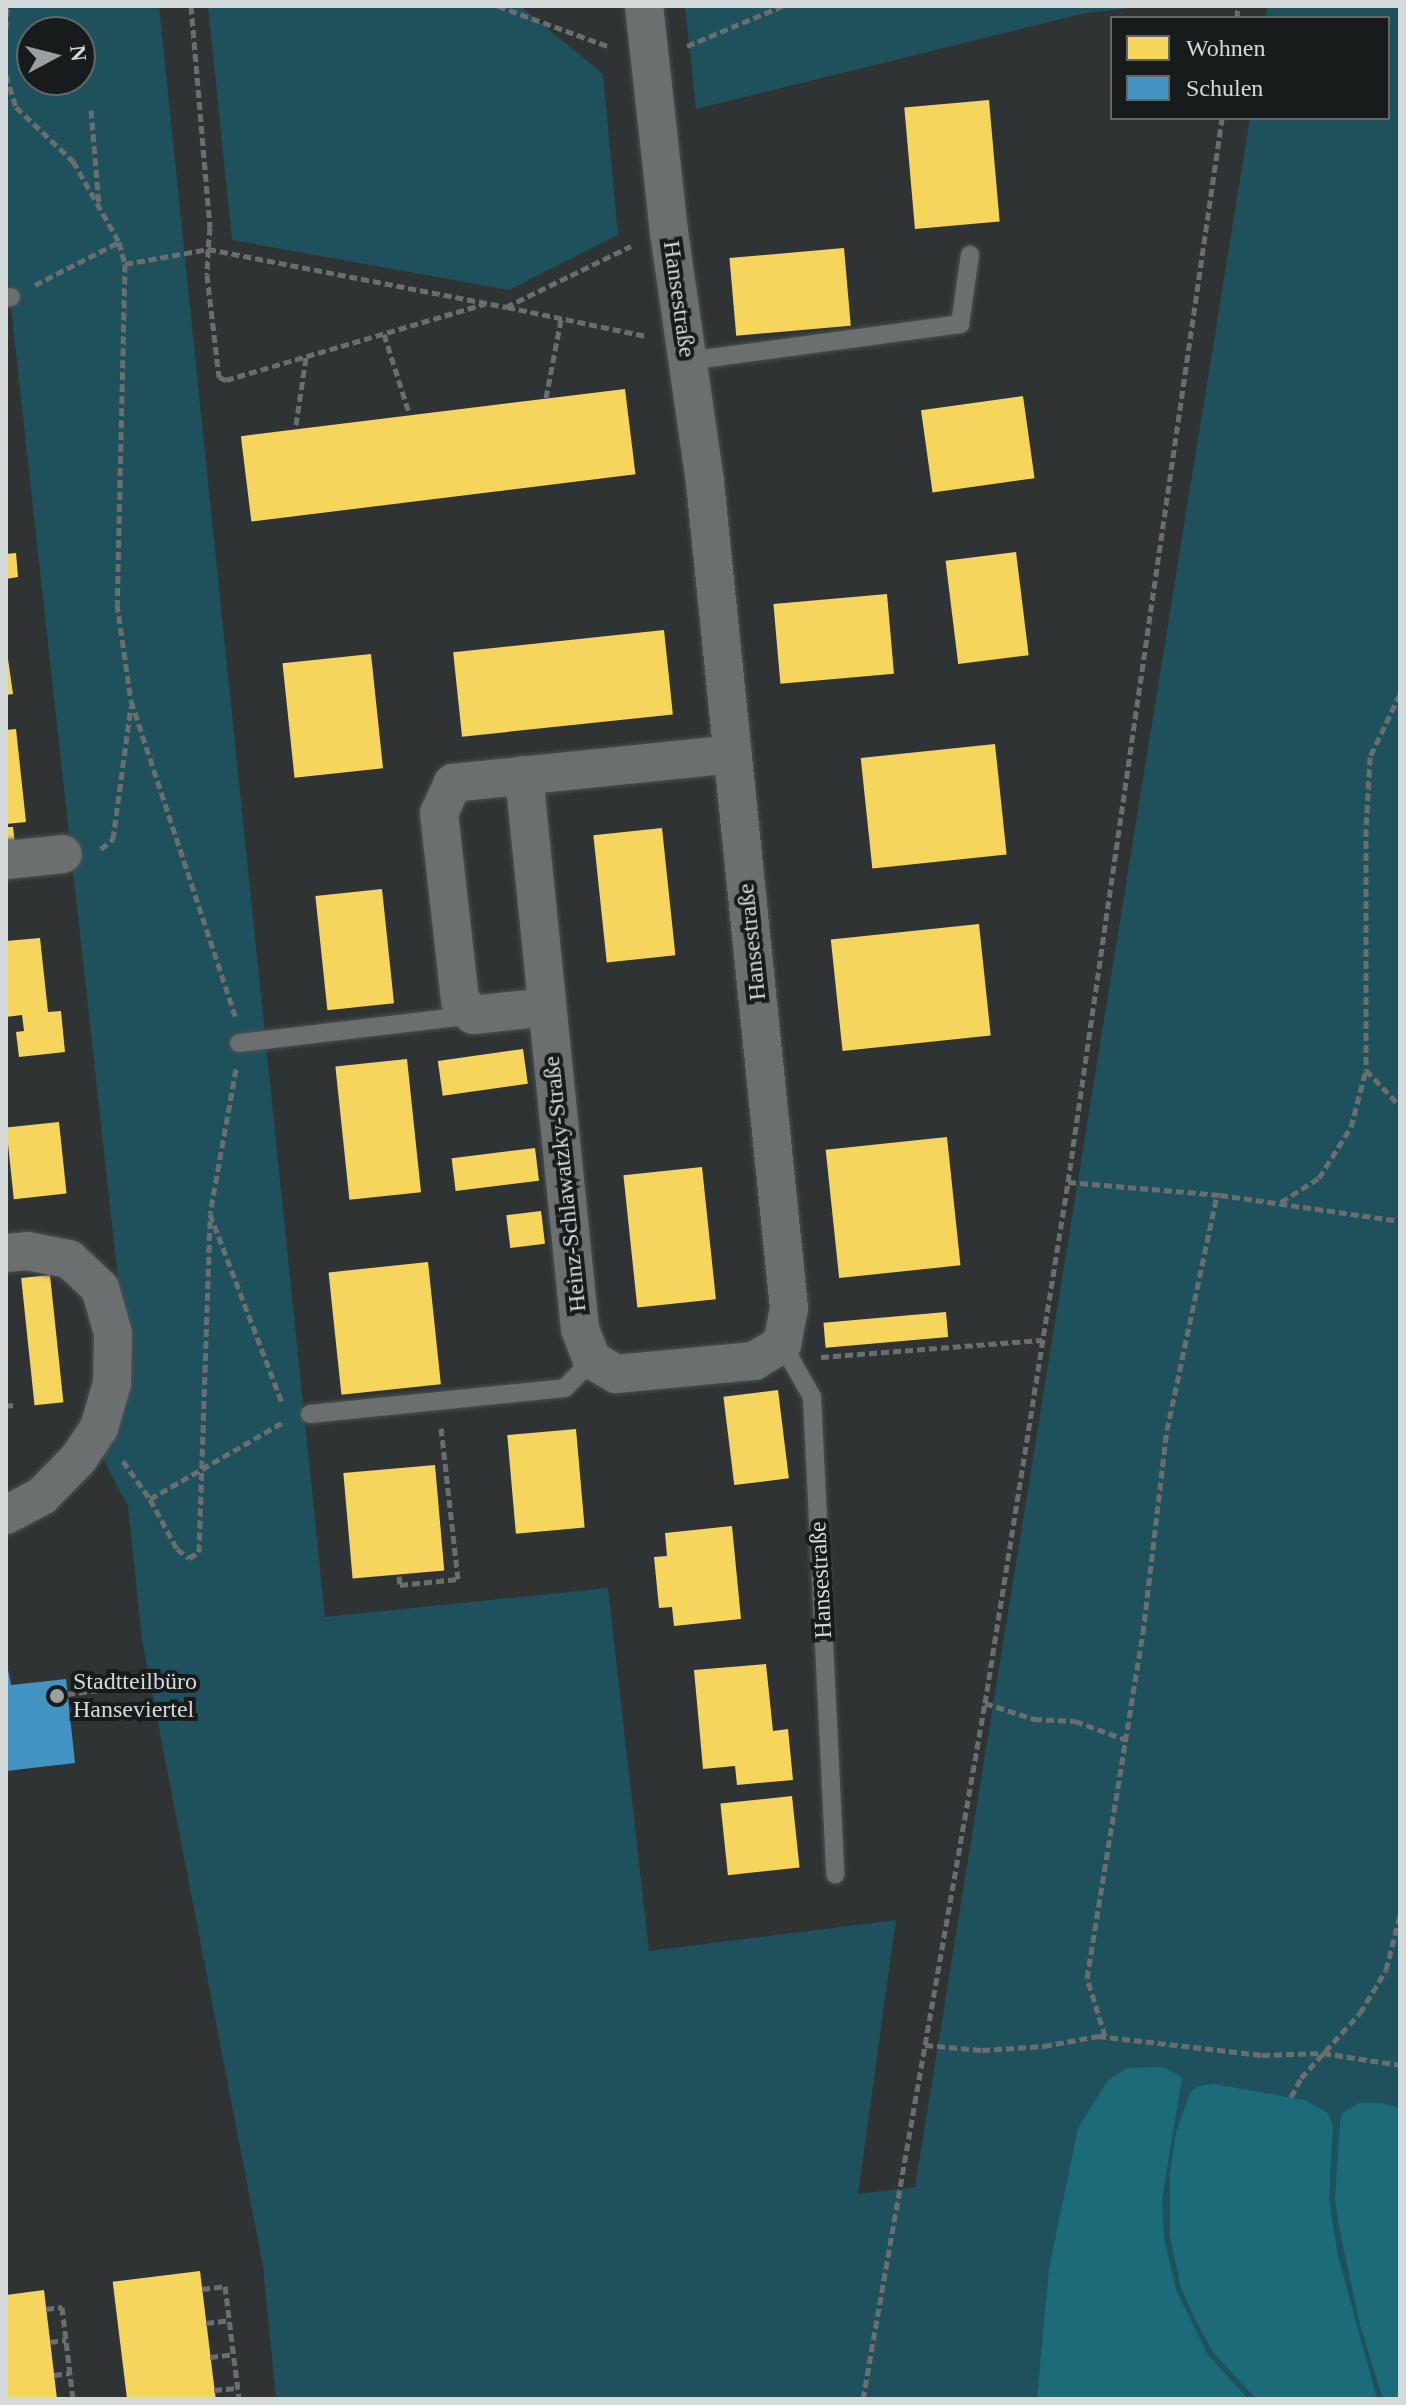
<!DOCTYPE html>
<html>
<head>
<meta charset="utf-8">
<style>
  body { margin:0 }
  #map { position:relative; width:1406px; height:2405px; overflow:hidden; background:#2f3334; font-family:"Times New Roman",serif }
  div>[style] { position:absolute }
  .green>* { inset:0; background:#1e515c }
  .water>* { inset:0; background:#1b6b79 }
  .homes>* { inset:0; background:#f6d55c; transform-origin:0 0 }
  .schools>* { inset:0; background:#4393c3 }
  .path>* { height:5px; margin-top:-2.5px; transform-origin:0; background:repeating-linear-gradient(90deg,#6a6e6f 0 8px,transparent 0 12px) }
  .roads { filter:drop-shadow(0 0 2px #4d5051) drop-shadow(0 0 2px #4d5051) }
  .service>* { height:18px; margin:-9px; padding:0 9px; transform-origin:9px; border-radius:9px; background:#6c6f70 }
  .minor>* { height:38px; margin:-19px; padding:0 19px; transform-origin:19px; border-radius:19px; background:#6c6f70 }
  .dots>* { width:22px; height:22px; translate:-50% -50%; box-sizing:border-box; border:4px solid #181b1c; border-radius:50% }
  span { translate:-50% -50%; white-space:nowrap; text-align:center; line-height:1.15; -webkit-text-stroke:8px #181b1c; paint-order:stroke }
  .street-label { font-size:24px; color:#d4d9da }
  .poi-label { font-size:24px; color:#d4d9da }
  .left { translate:0 -50%; text-align:left }
  .frame { position:absolute; inset:0; border:8px solid #d4d9da; pointer-events:none }
  .legend { position:absolute; left:1110px; top:16px; width:280px; height:104px; box-sizing:border-box; background:#181b1c; border:2px solid #636768; margin:0; padding:10px 14px; list-style:none; font-size:24px; color:#d4d9da }
  .legend li { display:flex; align-items:center; gap:16px; height:40px }
  .legend b { width:40px; border:2px solid #636768 }
  .north { position:absolute; left:16px; top:16px; width:80px; height:80px; box-sizing:border-box; background:#181b1c; border:2px solid #636768; border-radius:50%; rotate:83deg; font-size:22px; font-weight:700; line-height:32px; text-align:center; color:#d4d9da }
  .north::after { content:''; display:block; margin:auto; width:28px; height:36px; background:#9a9fa0; clip-path:polygon(50% 0,100% 100%,50% 72%,0 100%) }
</style>
</head>
<body>
<div id="map">
  <div class="green">
    <i style="clip-path:polygon(evenodd,6px 6px,159px 6px,325px 1617px,608px 1588px,649px 1951px,896px 1920px,858px 2194px,915px 2187px,1250px 118px,1388px 118px,1388px 18px,1266px 18px,1268px 6px,1400px 6px,1400px 2399px,276px 2399px,263px 2266px,142px 1640px,128px 1506px,102px 1457px,120px 1297px,6px 262px,6px 6px,32px 32px,80px 32px,80px 80px,32px 80px,32px 32px)"></i>
    <i style="clip-path:polygon(208px 6px,520px 6px,603px 74px,618px 235px,509px 290px,232px 240px)"></i>
    <i style="clip-path:polygon(685px 6px,1147px 6px,1086px 13px,696px 109px)"></i>
  </div>
  <div class="water">
    <i style="clip-path:polygon(1163px 2067px,1182px 2077px,1162px 2199px,1164px 2237px,1176px 2290px,1208px 2355px,1248px 2399px,1037px 2399px,1049px 2269px,1078px 2128px,1108px 2080px,1128px 2068px)"></i>
    <i style="clip-path:polygon(1214px 2084px,1304px 2100px,1328px 2113px,1333px 2126px,1329px 2199px,1338px 2256px,1377px 2399px,1256px 2399px,1213px 2352px,1196px 2321px,1181px 2288px,1170px 2237px,1170px 2173px,1176px 2132px,1190px 2093px,1198px 2086px)"></i>
    <i style="clip-path:polygon(1359px 2103px,1381px 2103px,1400px 2108px,1400px 2399px,1383px 2399px,1360px 2325px,1339px 2227px,1335px 2199px,1340px 2120px,1344px 2112px)"></i>
  </div>
  <div class="homes">
    <i style="left:989px;top:100px;width:122px;height:85px;rotate:85deg"></i>
    <i style="left:844px;top:248px;width:78px;height:115px;rotate:85deg"></i>
    <i style="left:625px;top:389px;width:86px;height:387px;rotate:83deg"></i>
    <i style="left:1023px;top:396px;width:83px;height:103px;rotate:82deg"></i>
    <i style="left:1016px;top:552px;width:104px;height:71px;rotate:83deg"></i>
    <i style="clip-path:polygon(16px 553px,18px 577px,6px 579px,6px 554px)"></i>
    <i style="left:887px;top:594px;width:80px;height:114px;rotate:85deg"></i>
    <i style="left:664px;top:630px;width:85px;height:212px;rotate:84deg"></i>
    <i style="clip-path:polygon(6px 645px,13px 694px,6px 695px)"></i>
    <i style="left:371px;top:654px;width:115px;height:89px;rotate:84deg"></i>
    <i style="clip-path:polygon(16px 729px,26px 822px,6px 824px,6px 730px)"></i>
    <i style="left:995px;top:744px;width:111px;height:135px;rotate:84deg"></i>
    <i style="clip-path:polygon(6px 827px,13px 827px,15px 843px,6px 844px)"></i>
    <i style="left:662px;top:828px;width:128px;height:69px;rotate:84deg"></i>
    <i style="left:382px;top:889px;width:115px;height:67px;rotate:84deg"></i>
    <i style="left:979px;top:924px;width:112px;height:149px;rotate:84deg"></i>
    <i style="clip-path:polygon(40px 938px,48px 1012px,61px 1011px,65px 1052px,19px 1057px,16px 1032px,24px 1031px,22px 1015px,6px 1017px,6px 941px)"></i>
    <i style="left:523px;top:1049px;width:35px;height:86px;rotate:82deg"></i>
    <i style="left:407px;top:1059px;width:134px;height:72px;rotate:84deg"></i>
    <i style="left:59px;top:1122px;width:72px;height:53px;rotate:84deg"></i>
    <i style="left:947px;top:1137px;width:129px;height:122px;rotate:84deg"></i>
    <i style="left:535px;top:1148px;width:33px;height:84px;rotate:83deg"></i>
    <i style="left:702px;top:1167px;width:133px;height:79px;rotate:84deg"></i>
    <i style="left:541px;top:1211px;width:33px;height:35px;rotate:83deg"></i>
    <i style="left:428px;top:1262px;width:123px;height:100px;rotate:84deg"></i>
    <i style="left:50px;top:1275px;width:128px;height:29px;rotate:84deg"></i>
    <i style="left:946px;top:1312px;width:25px;height:123px;rotate:85deg"></i>
    <i style="left:778px;top:1390px;width:89px;height:55px;rotate:83deg"></i>
    <i style="left:576px;top:1429px;width:99px;height:69px;rotate:85deg"></i>
    <i style="left:435px;top:1465px;width:106px;height:92px;rotate:85deg"></i>
    <i style="clip-path:polygon(732px 1526px,741px 1619px,674px 1626px,672px 1607px,659px 1608px,654px 1557px,667px 1556px,665px 1533px)"></i>
    <i style="clip-path:polygon(766px 1664px,773px 1731px,788px 1729px,793px 1780px,737px 1785px,735px 1766px,703px 1769px,694px 1670px)"></i>
    <i style="left:792px;top:1796px;width:72px;height:72px;rotate:84deg"></i>
    <i style="left:200px;top:2271px;width:129px;height:88px;rotate:83deg"></i>
    <i style="clip-path:polygon(44px 2290px,57px 2399px,6px 2399px,6px 2295px)"></i>
  </div>
  <div class="schools">
    <i style="clip-path:polygon(6px 1659px,11px 1685px,66px 1679px,75px 1763px,6px 1771px)"></i>
  </div>
  <div class="path">
    <i style="left:191px;top:6px;width:222px;rotate:85.1deg"></i>
    <i style="left:210px;top:227px;width:22px;rotate:95deg"></i>
    <i style="left:208px;top:249px;width:304px;rotate:11deg"></i>
    <i style="left:506px;top:307px;width:139px;rotate:-26deg"></i>
    <i style="left:498px;top:6px;width:119px;rotate:20.1deg"></i>
    <i style="left:1237px;top:18px;width:12px;rotate:-85deg"></i>
    <i style="left:6px;top:28px;width:22px;rotate:-87deg"></i>
    <i style="left:687px;top:46px;width:103px;rotate:-22.8deg"></i>
    <i style="left:6px;top:75px;width:34px;rotate:73deg"></i>
    <i style="left:16px;top:107px;width:79px;rotate:43.5deg"></i>
    <i style="left:73px;top:161px;width:93px;rotate:60.4deg"></i>
    <i style="left:119px;top:242px;width:23px;rotate:75deg"></i>
    <i style="left:125px;top:264px;width:340px;rotate:91.3deg"></i>
    <i style="left:117px;top:604px;width:98px;rotate:81.8deg"></i>
    <i style="left:131px;top:701px;width:332px;rotate:71.7deg"></i>
    <i style="left:91px;top:110px;width:95px;rotate:85.2deg"></i>
    <i style="left:125px;top:264px;width:84px;rotate:-10.2deg"></i>
    <i style="left:208px;top:249px;width:26px;rotate:92deg"></i>
    <i style="left:207px;top:275px;width:103px;rotate:83.3deg"></i>
    <i style="left:219px;top:377px;width:8px;rotate:23deg"></i>
    <i style="left:226px;top:380px;width:270px;rotate:-16.4deg"></i>
    <i style="left:35px;top:285px;width:94px;rotate:-27.1deg"></i>
    <i style="left:507px;top:307px;width:142px;rotate:11.8deg"></i>
    <i style="left:384px;top:334px;width:83px;rotate:72.4deg"></i>
    <i style="left:546px;top:398px;width:80px;rotate:-79.2deg"></i>
    <i style="left:296px;top:425px;width:69px;rotate:-81.6deg"></i>
    <i style="left:1400px;top:694px;width:70px;rotate:115.5deg"></i>
    <i style="left:1370px;top:757px;width:72px;rotate:93.2deg"></i>
    <i style="left:1366px;top:829px;width:241px;rotate:90deg"></i>
    <i style="left:1366px;top:1070px;width:50px;rotate:46.6deg"></i>
    <i style="left:101px;top:849px;width:16px;rotate:-40deg"></i>
    <i style="left:113px;top:839px;width:134px;rotate:-82.3deg"></i>
    <i style="left:236px;top:1069px;width:147px;rotate:100.2deg"></i>
    <i style="left:210px;top:1214px;width:202px;rotate:69.1deg"></i>
    <i style="left:1068px;top:1182px;width:153px;rotate:4.9deg"></i>
    <i style="left:1220px;top:1195px;width:182px;rotate:8.2deg"></i>
    <i style="left:1281px;top:1202px;width:45px;rotate:-32.3deg"></i>
    <i style="left:1319px;top:1178px;width:60px;rotate:-57.9deg"></i>
    <i style="left:1351px;top:1127px;width:59px;rotate:-75.3deg"></i>
    <i style="left:821px;top:1357px;width:222px;rotate:-4.4deg"></i>
    <i style="left:6px;top:1406px;width:7px;rotate:-8deg"></i>
    <i style="left:123px;top:1461px;width:47px;rotate:54.6deg"></i>
    <i style="left:150px;top:1499px;width:57px;rotate:61.6deg"></i>
    <i style="left:177px;top:1549px;width:15px;rotate:37deg"></i>
    <i style="left:189px;top:1558px;width:12px;rotate:-31deg"></i>
    <i style="left:199px;top:1552px;width:331px;rotate:-88.1deg"></i>
    <i style="left:150px;top:1499px;width:156px;rotate:-30deg"></i>
    <i style="left:399px;top:1576px;width:9px;rotate:84deg"></i>
    <i style="left:400px;top:1585px;width:58px;rotate:-5.9deg"></i>
    <i style="left:458px;top:1579px;width:152px;rotate:-96.4deg"></i>
    <i style="left:67px;top:1694px;width:65px;rotate:-7deg"></i>
    <i style="left:985px;top:1703px;width:52px;rotate:18.1deg"></i>
    <i style="left:1034px;top:1719px;width:41px;rotate:2.8deg"></i>
    <i style="left:1075px;top:1721px;width:55px;rotate:20.1deg"></i>
    <i style="left:1105px;top:2036px;width:61px;rotate:-107.2deg"></i>
    <i style="left:1087px;top:1978px;width:350px;rotate:-80.8deg"></i>
    <i style="left:1143px;top:1633px;width:204px;rotate:-83.3deg"></i>
    <i style="left:1167px;top:1430px;width:240px;rotate:-78deg"></i>
    <i style="left:925px;top:2045px;width:57px;rotate:5deg"></i>
    <i style="left:982px;top:2050px;width:62px;rotate:-3.7deg"></i>
    <i style="left:1044px;top:2046px;width:55px;rotate:-10.5deg"></i>
    <i style="left:1098px;top:2036px;width:165px;rotate:6.6deg"></i>
    <i style="left:1262px;top:2055px;width:61px;rotate:-1.9deg"></i>
    <i style="left:1323px;top:2053px;width:78px;rotate:8.9deg"></i>
    <i style="left:1291px;top:2097px;width:21px;rotate:-62deg"></i>
    <i style="left:1301px;top:2078px;width:88px;rotate:-47.8deg"></i>
    <i style="left:1360px;top:2013px;width:50px;rotate:-58.8deg"></i>
    <i style="left:1386px;top:1970px;width:57px;rotate:-75.7deg"></i>
    <i style="left:202px;top:2289px;width:23px;rotate:-7deg"></i>
    <i style="left:225px;top:2286px;width:114px;rotate:82.9deg"></i>
    <i style="left:46px;top:2309px;width:16px;rotate:-7deg"></i>
    <i style="left:62px;top:2307px;width:93px;rotate:83.2deg"></i>
    <i style="left:206px;top:2323px;width:23px;rotate:-7deg"></i>
    <i style="left:50px;top:2342px;width:16px;rotate:-7deg"></i>
    <i style="left:210px;top:2357px;width:23px;rotate:-7deg"></i>
    <i style="left:54px;top:2375px;width:16px;rotate:-7deg"></i>
    <i style="left:214px;top:2390px;width:23px;rotate:-5deg"></i>
    <i style="left:863px;top:2399px;width:707px;rotate:-80.06deg"></i>
    <i style="left:985px;top:1703px;width:528px;rotate:-80.95deg"></i>
    <i style="left:1068px;top:1182px;width:1075px;rotate:-81.76deg"></i>
  </div>
  <div class="roads">
    <div class="service">
      <i style="left:6px;top:298px;width:5px;rotate:-11deg"></i>
      <i style="left:688px;top:361px;width:275px;rotate:-7.7deg"></i>
      <i style="left:960px;top:324px;width:70px;rotate:-81.8deg"></i>
      <i style="left:239px;top:1043px;width:236px;rotate:-6.8deg"></i>
      <i style="left:782px;top:1344px;width:61px;rotate:60.5deg"></i>
      <i style="left:812px;top:1397px;width:478px;rotate:87.2deg"></i>
      <i style="left:310px;top:1414px;width:256px;rotate:-5.8deg"></i>
      <i style="left:565px;top:1388px;width:39px;rotate:-46deg"></i>
    </div>
    <div class="minor">
      <i style="left:524px;top:775px;width:557px;rotate:84.23deg"></i>
      <i style="left:580px;top:1329px;width:33px;rotate:69deg"></i>
      <i style="left:592px;top:1360px;width:28px;rotate:30deg"></i>
      <i style="left:616px;top:1374px;width:139px;rotate:-5.4deg"></i>
      <i style="left:754px;top:1361px;width:33px;rotate:-31deg"></i>
      <i style="left:782px;top:1344px;width:37px;rotate:-79deg"></i>
      <i style="left:789px;top:1308px;width:830px;rotate:-95.81deg"></i>
      <i style="left:705px;top:482px;width:253px;rotate:-98.2deg"></i>
      <i style="left:669px;top:232px;width:227px;rotate:-96.3deg"></i>
      <i style="left:6px;top:860px;width:57px;rotate:-6deg"></i>
      <i style="left:547px;top:1007px;width:74px;rotate:173.8deg"></i>
      <i style="left:473px;top:1015px;width:20px;rotate:-131deg"></i>
      <i style="left:460px;top:1000px;width:188px;rotate:-96.4deg"></i>
      <i style="left:439px;top:813px;width:33px;rotate:-65deg"></i>
      <i style="left:453px;top:783px;width:281px;rotate:-5.9deg"></i>
      <i style="left:6px;top:1253px;width:21px;rotate:-5deg"></i>
      <i style="left:27px;top:1251px;width:43px;rotate:10.8deg"></i>
      <i style="left:69px;top:1259px;width:42px;rotate:43.1deg"></i>
      <i style="left:100px;top:1288px;width:47px;rotate:73.9deg"></i>
      <i style="left:113px;top:1333px;width:50px;rotate:91.1deg"></i>
      <i style="left:112px;top:1383px;width:47px;rotate:106.1deg"></i>
      <i style="left:99px;top:1428px;width:37px;rotate:124deg"></i>
      <i style="left:78px;top:1459px;width:52px;rotate:134.2deg"></i>
      <i style="left:42px;top:1496px;width:41px;rotate:152.2deg"></i>
    </div>
  </div>
  <div class="dots">
    <i style="left:57px;top:1696px;background:#9a9fa0"></i>
  </div>
  <div class="street-label">
    <span style="left:679px;top:299px;rotate:82deg">Hansestraße</span>
    <span style="left:752px;top:942px;rotate:-96deg">Hansestraße</span>
    <span style="left:565px;top:1184px;rotate:-96deg">Heinz-Schlawatzky-Straße</span>
    <span style="left:821px;top:1580px;rotate:-93deg">Hansestraße</span>
  </div>
  <div class="poi-label">
    <span class="left" style="left:73px;top:1696px">Stadtteilbüro<br>Hanseviertel</span>
  </div>
  <div class="frame"></div>
  <ul class="legend">
  <li><b style="height:22px;background:#f6d55c"></b>Wohnen</li>
  <li><b style="height:22px;background:#4393c3"></b>Schulen</li>
  </ul>
  <div class="north">N</div>
</div>
</body>
</html>
